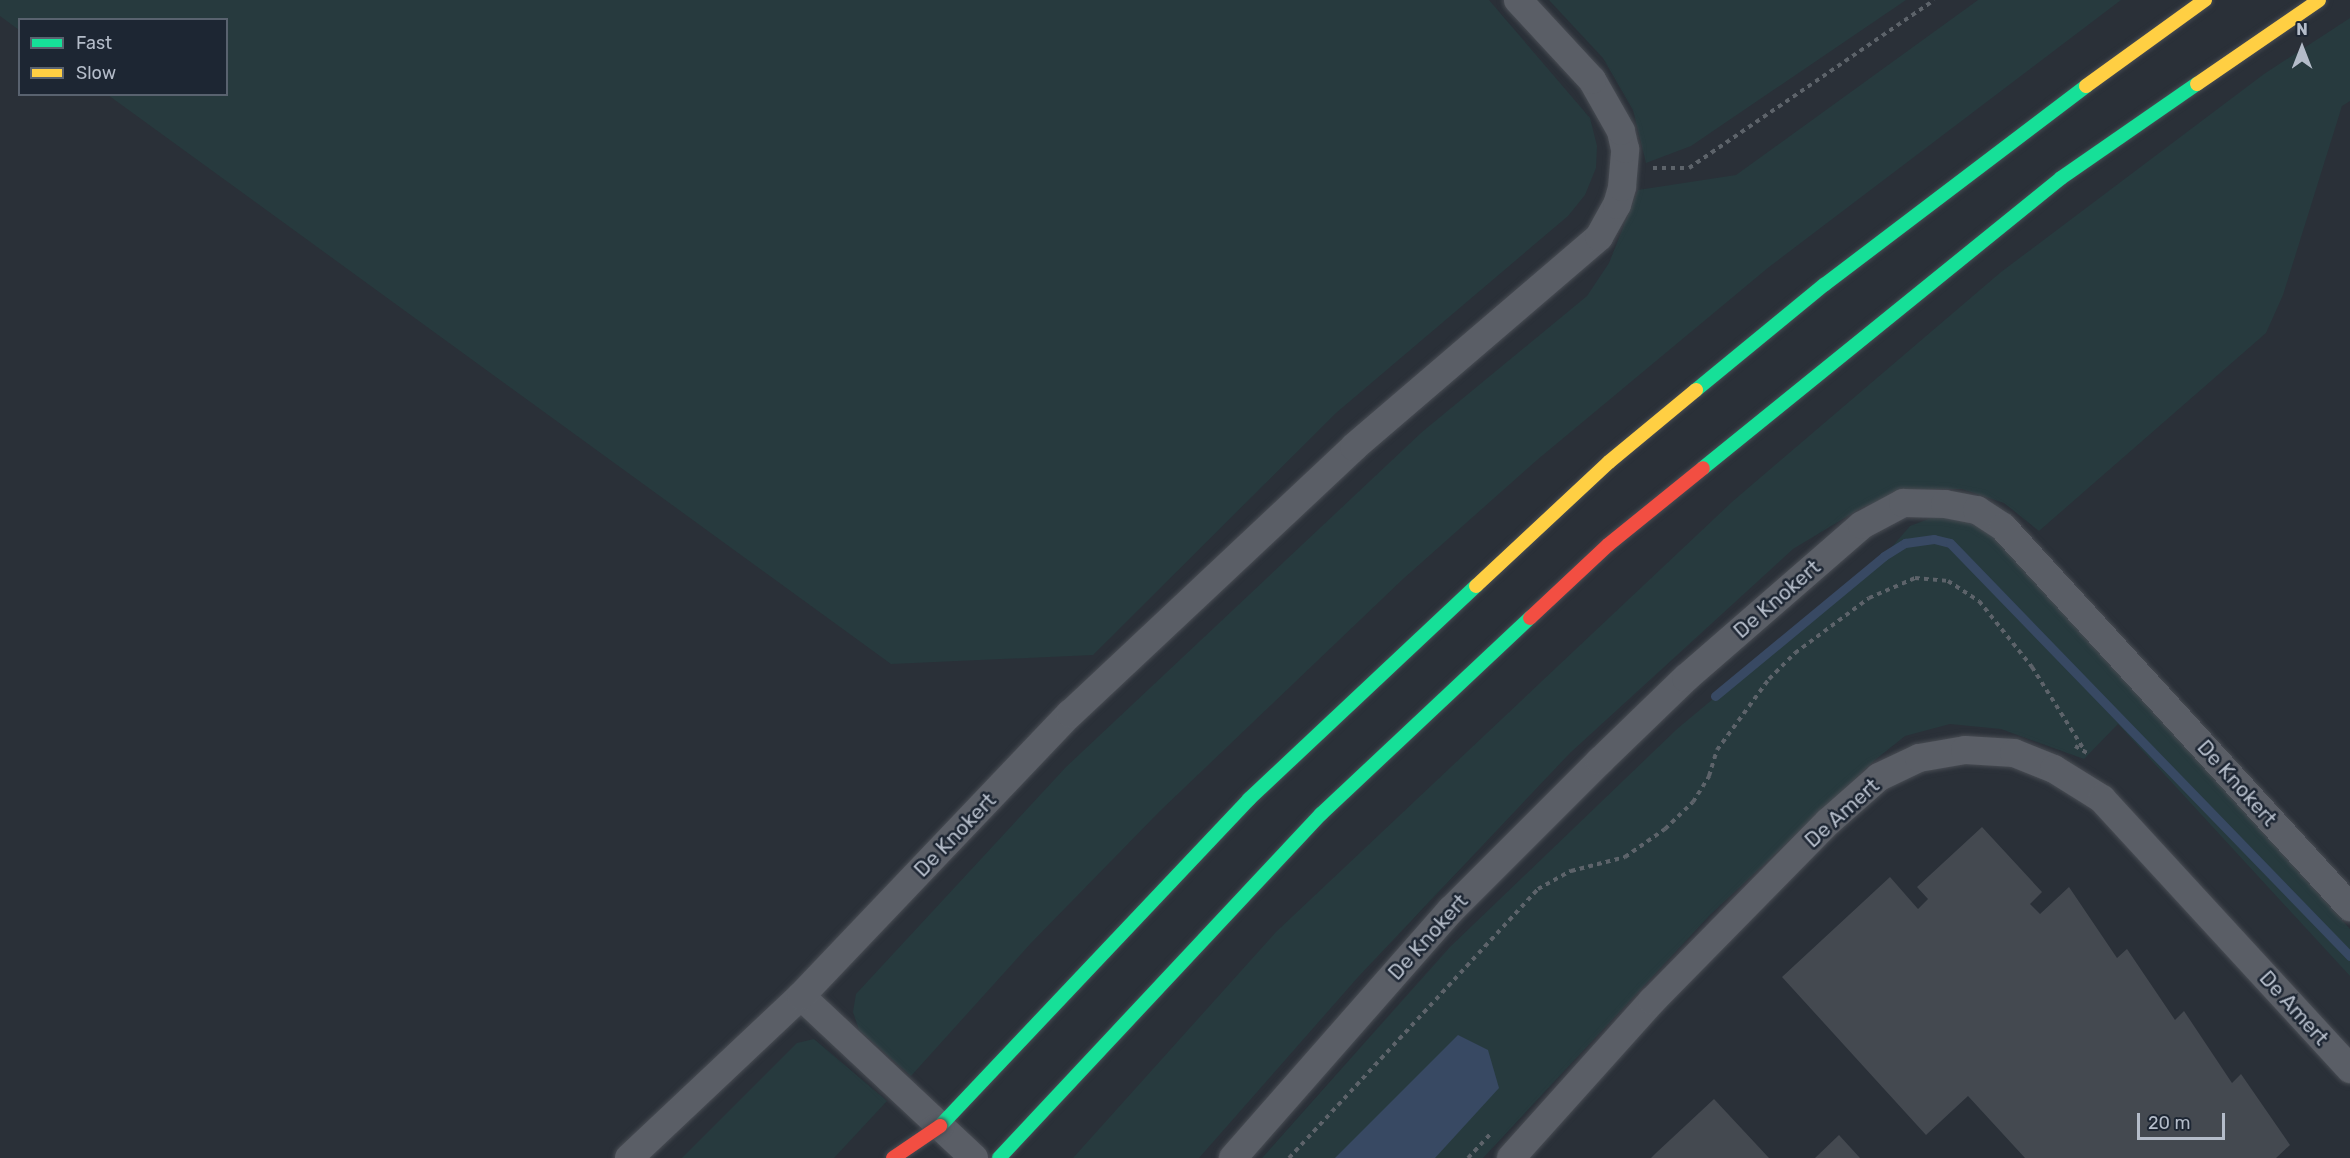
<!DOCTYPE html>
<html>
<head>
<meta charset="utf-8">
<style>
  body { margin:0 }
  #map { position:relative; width:2350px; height:1158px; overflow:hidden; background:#2a3038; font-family:Rubik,sans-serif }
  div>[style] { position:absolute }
  .green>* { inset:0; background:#273a3e }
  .water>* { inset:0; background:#384963 }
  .stream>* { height:9px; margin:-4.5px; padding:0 4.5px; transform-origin:4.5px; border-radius:4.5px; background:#384963 }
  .building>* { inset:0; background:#444950 }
  .path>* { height:4px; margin-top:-2px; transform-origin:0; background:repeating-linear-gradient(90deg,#5d636a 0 4.5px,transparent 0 9px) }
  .roads { filter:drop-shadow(0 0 2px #484c53) drop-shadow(0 0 2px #484c53) }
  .street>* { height:28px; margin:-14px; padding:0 14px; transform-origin:14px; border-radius:14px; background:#5a5e66 }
  .fast>* { height:14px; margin:-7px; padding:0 7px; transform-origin:7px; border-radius:7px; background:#16e098 }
  .slow>* { height:14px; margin:-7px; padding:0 7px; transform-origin:7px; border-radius:7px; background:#ffcf43 }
  .jam>* { height:14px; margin:-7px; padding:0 7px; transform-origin:7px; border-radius:7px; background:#f24e42 }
  .bridges { filter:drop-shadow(0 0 2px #474c53) drop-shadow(0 0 2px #474c53) }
  .jam-bridge>* { height:14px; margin:-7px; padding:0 7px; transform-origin:7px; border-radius:7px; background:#f24e42 }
  span { translate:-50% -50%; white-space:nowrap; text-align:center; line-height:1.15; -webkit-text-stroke:5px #1d2633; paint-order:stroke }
  .street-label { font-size:21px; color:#b4bcc9 }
  .legend { position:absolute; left:18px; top:18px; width:210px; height:78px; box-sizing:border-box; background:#1d2633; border:2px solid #59626f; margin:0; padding:8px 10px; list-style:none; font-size:18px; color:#b4bcc9 }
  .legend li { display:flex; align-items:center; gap:12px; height:30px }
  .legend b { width:30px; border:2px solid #59626f }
  .north { position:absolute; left:2272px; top:18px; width:60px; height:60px; -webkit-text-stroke:4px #1d2633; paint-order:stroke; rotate:0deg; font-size:16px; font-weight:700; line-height:24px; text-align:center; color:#b4bcc9 }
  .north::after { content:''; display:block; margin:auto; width:21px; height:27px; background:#b4bcc9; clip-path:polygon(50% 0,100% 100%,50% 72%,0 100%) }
  .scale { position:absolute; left:2137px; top:1113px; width:88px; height:27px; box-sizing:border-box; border:3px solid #b4bcc9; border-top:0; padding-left:8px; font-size:18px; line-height:21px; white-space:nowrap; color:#b4bcc9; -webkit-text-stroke:4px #1d2633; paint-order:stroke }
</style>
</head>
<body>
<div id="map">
  <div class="green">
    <i style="clip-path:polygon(0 0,1489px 0,1590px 118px,1597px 146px,1596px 168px,1585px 195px,1568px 216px,1336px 413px,1093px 655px,891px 664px,108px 95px,226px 94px,226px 20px,20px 20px,19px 30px,0 16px)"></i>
    <i style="clip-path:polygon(1549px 0,1906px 0,1691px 146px,1646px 163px,1633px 110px,1603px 58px)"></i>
    <i style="clip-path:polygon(1978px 0,2121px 0,1769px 267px,1537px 460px,1403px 579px,1160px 811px,1031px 943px,911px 1076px,859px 1030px,853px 1012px,856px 994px,1066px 767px,1422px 432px,1587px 296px,1609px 263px,1638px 190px,1736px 175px)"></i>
    <i style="clip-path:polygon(2350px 18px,2350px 101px,2342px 106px,2283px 295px,2266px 333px,2039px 531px,2004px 503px,1962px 489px,1916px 489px,1861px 508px,1793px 549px,1570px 753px,1359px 976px,1199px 1158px,1073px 1158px,1276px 932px,1733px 501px,2001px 272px,2264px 74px)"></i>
    <i style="clip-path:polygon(1944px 513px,1976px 519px,2029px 573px,2350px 929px,2350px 976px,2118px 724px,2084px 759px,2001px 729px,1950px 724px,1905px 736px,1875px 760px,1709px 916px,1483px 1158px,1262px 1158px,1450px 947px,1677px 729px,1884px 556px,1910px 526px)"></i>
    <i style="clip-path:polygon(814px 1039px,887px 1101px,834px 1158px,682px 1158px,797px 1043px)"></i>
  </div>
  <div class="water">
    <i style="clip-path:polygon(1458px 1035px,1488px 1050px,1499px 1088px,1435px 1158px,1335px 1158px)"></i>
  </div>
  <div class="stream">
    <i style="left:1715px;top:696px;width:219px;rotate:-39.6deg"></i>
    <i style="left:1884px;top:556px;width:25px;rotate:-32deg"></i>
    <i style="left:1905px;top:543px;width:29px;rotate:-8deg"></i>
    <i style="left:1934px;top:539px;width:16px;rotate:14deg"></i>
    <i style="left:1950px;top:543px;width:575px;rotate:45.92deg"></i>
  </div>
  <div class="building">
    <i style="clip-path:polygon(1982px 827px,2042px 892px,2030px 904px,2040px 914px,2069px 887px,2117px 958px,2127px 949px,2175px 1020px,2184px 1011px,2232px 1083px,2241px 1074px,2290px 1145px,2276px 1158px,2025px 1158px,1968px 1096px,1926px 1135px,1782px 977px,1890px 877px,1918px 909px,1928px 899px,1917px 887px)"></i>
    <i style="clip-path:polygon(1714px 1099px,1769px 1158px,1651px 1158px,1656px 1153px)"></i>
    <i style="clip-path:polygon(1839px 1135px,1860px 1158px,1815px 1158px)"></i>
  </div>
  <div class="path">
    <i style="left:1653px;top:168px;width:36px"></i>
    <i style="left:1689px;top:168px;width:297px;rotate:-34.4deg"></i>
    <i style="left:2075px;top:746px;width:16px;rotate:30deg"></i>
    <i style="left:1289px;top:1158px;width:367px;rotate:-47.2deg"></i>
    <i style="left:1538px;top:889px;width:38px;rotate:-29deg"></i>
    <i style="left:1571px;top:871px;width:56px;rotate:-14.5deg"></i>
    <i style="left:1625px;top:857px;width:49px;rotate:-35deg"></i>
    <i style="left:1665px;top:829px;width:39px;rotate:-44deg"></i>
    <i style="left:1693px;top:802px;width:31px;rotate:-58deg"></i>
    <i style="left:1709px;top:776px;width:27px;rotate:-73deg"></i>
    <i style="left:1717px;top:750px;width:88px;rotate:-53.8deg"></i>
    <i style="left:1769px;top:679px;width:37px;rotate:-45deg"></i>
    <i style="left:1795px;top:653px;width:92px;rotate:-36.6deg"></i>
    <i style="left:1869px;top:598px;width:50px;rotate:-23.5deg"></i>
    <i style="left:1915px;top:578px;width:33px;rotate:5deg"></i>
    <i style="left:1948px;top:581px;width:37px;rotate:33deg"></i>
    <i style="left:1979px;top:601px;width:85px;rotate:51.2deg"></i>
    <i style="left:2032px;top:667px;width:96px;rotate:57.8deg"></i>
    <i style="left:1468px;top:1158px;width:33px;rotate:-47deg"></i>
  </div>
  <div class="roads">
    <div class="street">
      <i style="left:629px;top:1158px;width:236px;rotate:-43.3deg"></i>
      <i style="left:974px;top:1158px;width:237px;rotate:-136.9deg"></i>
      <i style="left:801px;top:996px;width:390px;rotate:-46.4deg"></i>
      <i style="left:1070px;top:714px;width:390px;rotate:-43.2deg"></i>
      <i style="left:1354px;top:447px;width:323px;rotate:-40.6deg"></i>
      <i style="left:1599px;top:237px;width:37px;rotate:-61deg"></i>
      <i style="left:1617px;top:205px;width:19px;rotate:-74deg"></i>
      <i style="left:1622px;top:187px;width:38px;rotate:-85deg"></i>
      <i style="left:1625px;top:149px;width:18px;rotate:-103deg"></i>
      <i style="left:1621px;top:131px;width:59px;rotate:-119.6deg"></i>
      <i style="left:1592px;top:80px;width:109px;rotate:-132.8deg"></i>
      <i style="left:1233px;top:1158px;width:330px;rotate:-48.7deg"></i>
      <i style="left:1451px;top:910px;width:211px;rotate:-45deg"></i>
      <i style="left:1600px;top:761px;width:120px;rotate:-44deg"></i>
      <i style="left:1686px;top:678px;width:233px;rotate:-41deg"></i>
      <i style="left:1862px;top:525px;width:47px;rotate:-28.2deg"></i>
      <i style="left:1903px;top:503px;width:42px;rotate:1.4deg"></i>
      <i style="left:1945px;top:504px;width:33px;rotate:11deg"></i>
      <i style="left:1977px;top:510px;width:31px;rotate:33deg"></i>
      <i style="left:2003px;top:527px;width:515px;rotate:47.6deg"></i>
      <i style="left:1511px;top:1158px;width:211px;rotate:-48.1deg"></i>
      <i style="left:1652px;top:1001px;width:251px;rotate:-45.5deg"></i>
      <i style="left:1828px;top:822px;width:68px;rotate:-41.4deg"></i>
      <i style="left:1879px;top:777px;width:44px;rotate:-25.4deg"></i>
      <i style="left:1919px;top:758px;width:47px;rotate:-9.9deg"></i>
      <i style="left:1965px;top:750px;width:49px;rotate:3.5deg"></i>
      <i style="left:2014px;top:753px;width:43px;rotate:21.8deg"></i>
      <i style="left:2054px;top:769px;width:57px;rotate:32deg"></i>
      <i style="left:2102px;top:799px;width:367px;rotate:47.4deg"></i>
    </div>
    <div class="fast">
      <i style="left:1696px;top:390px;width:166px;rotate:-39.4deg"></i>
      <i style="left:1824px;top:285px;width:329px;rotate:-37.2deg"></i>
      <i style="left:1703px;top:468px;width:461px;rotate:-39deg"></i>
      <i style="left:2061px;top:178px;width:165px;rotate:-34.7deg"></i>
      <i style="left:940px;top:1126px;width:450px;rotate:-46.6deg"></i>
      <i style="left:1249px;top:799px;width:311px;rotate:-43.2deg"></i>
      <i style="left:999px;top:1158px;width:471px;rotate:-46.9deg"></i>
      <i style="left:1321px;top:814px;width:287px;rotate:-43.2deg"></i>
    </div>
    <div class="slow">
      <i style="left:2197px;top:84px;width:148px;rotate:-34.5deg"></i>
      <i style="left:2086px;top:86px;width:147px;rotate:-35.9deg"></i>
      <i style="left:1476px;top:586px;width:182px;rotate:-43deg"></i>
      <i style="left:1609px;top:462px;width:113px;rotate:-39.6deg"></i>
    </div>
    <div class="jam">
      <i style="left:1530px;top:618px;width:107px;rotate:-43.1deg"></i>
      <i style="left:1608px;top:545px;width:122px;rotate:-39deg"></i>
    </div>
  </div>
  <div class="bridges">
    <div class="jam-bridge">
      <i style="left:893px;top:1158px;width:57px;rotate:-34.2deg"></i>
    </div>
  </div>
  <div class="street-label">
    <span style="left:1777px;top:599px;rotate:-41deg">De Knokert</span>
    <span style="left:2237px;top:783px;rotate:48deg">De Knokert</span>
    <span style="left:1842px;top:813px;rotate:-42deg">De Amert</span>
    <span style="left:955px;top:835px;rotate:-46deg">De Knokert</span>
    <span style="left:1428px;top:937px;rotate:-48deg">De Knokert</span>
    <span style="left:2294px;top:1008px;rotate:48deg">De Amert</span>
  </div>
  <ul class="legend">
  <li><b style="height:8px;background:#16e098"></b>Fast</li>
  <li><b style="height:8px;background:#ffcf43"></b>Slow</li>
  </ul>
  <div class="north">N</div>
  <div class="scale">20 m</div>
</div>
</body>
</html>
